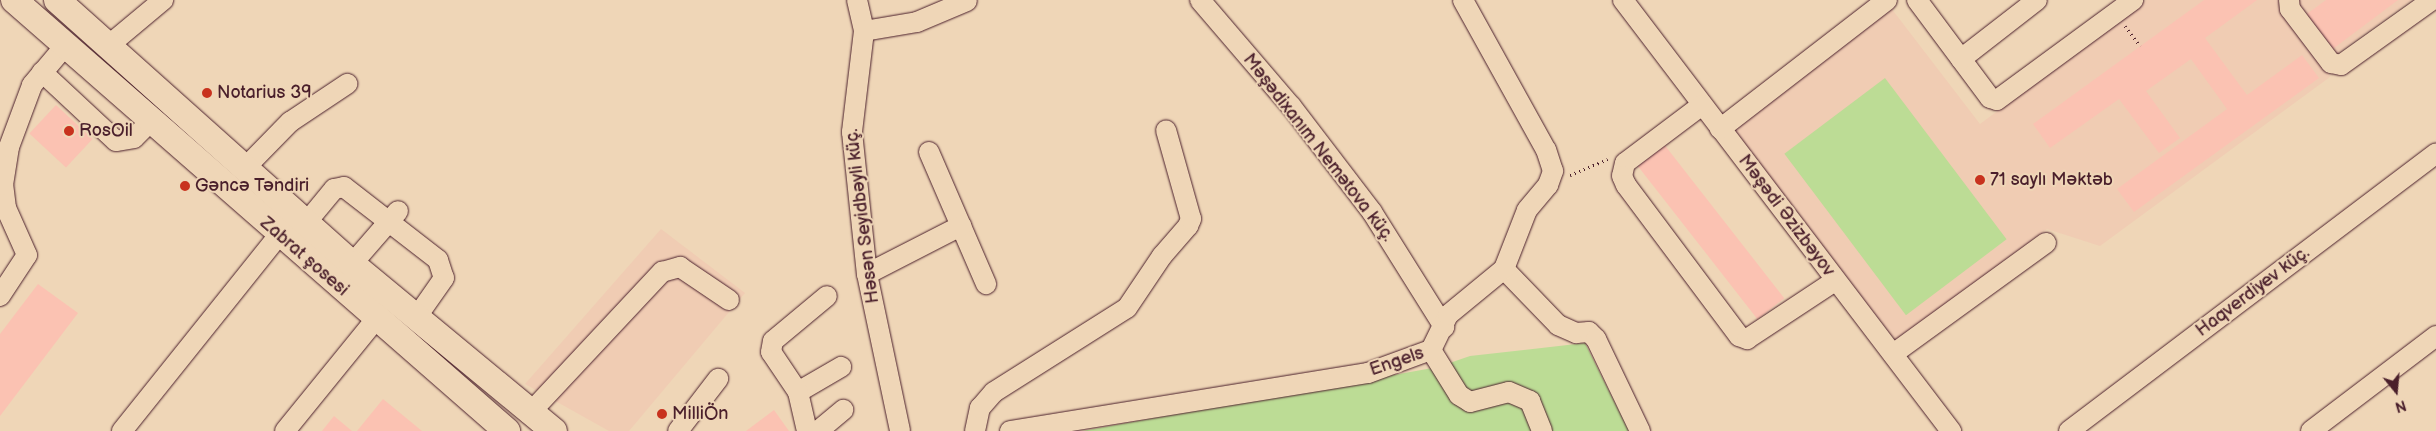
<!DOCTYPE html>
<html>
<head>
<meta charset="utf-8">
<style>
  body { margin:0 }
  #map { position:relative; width:2436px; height:431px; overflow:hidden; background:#efd6b7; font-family:"Balsamiq Sans",sans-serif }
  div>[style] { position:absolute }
  .built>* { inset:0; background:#f0ccb3 }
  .green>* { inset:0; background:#bcdc95; transform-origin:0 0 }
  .building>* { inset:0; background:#fbc2b2; transform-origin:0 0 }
  .path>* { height:3px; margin-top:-1.5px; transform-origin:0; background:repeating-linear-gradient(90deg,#4a1f2b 0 1px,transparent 0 5px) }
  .roads { filter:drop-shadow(0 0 1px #4a1f2b) drop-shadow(0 0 1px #4a1f2b) }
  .minor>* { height:20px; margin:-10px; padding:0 10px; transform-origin:10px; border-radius:10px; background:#efd6b7 }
  .major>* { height:26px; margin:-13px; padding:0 13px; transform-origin:13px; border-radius:13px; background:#efd6b7 }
  .dots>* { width:14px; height:14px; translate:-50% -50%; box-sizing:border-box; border:2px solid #efd6b7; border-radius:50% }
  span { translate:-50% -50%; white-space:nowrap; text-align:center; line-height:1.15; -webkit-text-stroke:4px #efd6b7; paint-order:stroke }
  .poi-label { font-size:18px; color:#4a1f2b }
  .left { translate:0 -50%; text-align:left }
  .street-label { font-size:18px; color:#4a1f2b }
  .north { position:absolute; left:2371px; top:366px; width:50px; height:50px; -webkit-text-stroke:4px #efd6b7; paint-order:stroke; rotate:163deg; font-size:14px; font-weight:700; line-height:20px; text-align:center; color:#4a1f2b }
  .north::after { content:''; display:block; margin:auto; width:18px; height:22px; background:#4a1f2b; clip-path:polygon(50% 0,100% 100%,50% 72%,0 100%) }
</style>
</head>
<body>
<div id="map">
  <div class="built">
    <i style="clip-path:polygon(2146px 0,2411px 0,2324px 63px,2330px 77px,2100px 246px,2047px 229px,1896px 341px,1733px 131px,1891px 8px,1980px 124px)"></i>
    <i style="clip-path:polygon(661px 229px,745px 293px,629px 431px,609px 431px,525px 384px)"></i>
  </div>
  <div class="green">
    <i style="left:1885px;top:78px;width:202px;height:126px;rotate:53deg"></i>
    <i style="clip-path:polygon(1585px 343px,1629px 431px,1082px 431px,1438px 367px,1470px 356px)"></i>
  </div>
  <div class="building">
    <i style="clip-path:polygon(2204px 0,2257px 0,2205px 38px,2247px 95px,2302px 55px,2319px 78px,2134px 212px,2117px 189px,2227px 109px,2191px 59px,2146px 91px,2180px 138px,2159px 153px,2119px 99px,2050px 148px,2033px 124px)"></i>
    <i style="clip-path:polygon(2326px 0,2398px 0,2330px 51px,2304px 16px)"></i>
    <i style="left:56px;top:105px;width:50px;height:39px;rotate:43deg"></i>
    <i style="left:1663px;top:143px;width:197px;height:34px;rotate:52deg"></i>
    <i style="clip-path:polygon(38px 284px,78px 313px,0 416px,0 334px)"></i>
    <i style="clip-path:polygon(383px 399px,422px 431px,357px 431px)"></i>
    <i style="clip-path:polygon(774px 410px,789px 431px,746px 431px)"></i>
    <i style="clip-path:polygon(334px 416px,352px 431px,322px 431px)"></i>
  </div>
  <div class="path">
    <i style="left:2125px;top:26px;width:25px;rotate:53deg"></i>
    <i style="left:1570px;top:175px;width:41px;rotate:-22.8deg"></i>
  </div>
  <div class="roads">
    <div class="minor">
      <i style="left:857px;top:0;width:32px;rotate:77deg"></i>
      <i style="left:864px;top:31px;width:102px;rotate:96.8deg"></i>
      <i style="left:852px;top:132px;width:143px;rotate:84deg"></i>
      <i style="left:867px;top:274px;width:160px;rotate:78.1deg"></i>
      <i style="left:1200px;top:0;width:140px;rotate:49.4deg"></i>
      <i style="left:1291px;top:106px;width:133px;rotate:52.6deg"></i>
      <i style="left:1372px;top:212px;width:136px;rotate:57.9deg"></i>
      <i style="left:1623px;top:0;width:542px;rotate:52.73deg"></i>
      <i style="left:1917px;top:0;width:122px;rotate:53.3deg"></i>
      <i style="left:1990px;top:98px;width:7px;rotate:16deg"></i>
      <i style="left:1997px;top:100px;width:169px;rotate:-36.3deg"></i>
      <i style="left:2289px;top:0;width:9px;rotate:84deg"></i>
      <i style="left:2290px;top:9px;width:68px;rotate:52.8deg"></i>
      <i style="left:2331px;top:63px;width:10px;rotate:11deg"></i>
      <i style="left:2341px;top:65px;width:112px;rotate:-35.5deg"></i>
      <i style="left:864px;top:31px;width:54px;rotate:-9.6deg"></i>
      <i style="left:917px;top:22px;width:54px;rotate:-22.8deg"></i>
      <i style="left:108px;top:46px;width:72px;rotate:-39.9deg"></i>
      <i style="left:1961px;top:59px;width:96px;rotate:-37.8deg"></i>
      <i style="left:42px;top:72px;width:101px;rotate:43deg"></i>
      <i style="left:116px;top:141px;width:18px;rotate:-9deg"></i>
      <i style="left:134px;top:138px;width:24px;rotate:-45deg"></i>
      <i style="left:1702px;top:105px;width:96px;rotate:143deg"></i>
      <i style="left:1625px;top:163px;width:13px;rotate:103deg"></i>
      <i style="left:1622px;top:176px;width:10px;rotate:66deg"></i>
      <i style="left:1626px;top:185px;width:189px;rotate:53.2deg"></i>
      <i style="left:1739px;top:336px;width:9px;rotate:21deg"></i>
      <i style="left:1747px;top:339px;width:105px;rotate:-33.4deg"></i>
      <i style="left:1720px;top:129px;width:211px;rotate:-37.7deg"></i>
      <i style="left:929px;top:152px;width:144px;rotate:66.6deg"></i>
      <i style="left:244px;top:169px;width:66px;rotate:-45.6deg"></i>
      <i style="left:290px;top:122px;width:69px;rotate:-33.7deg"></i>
      <i style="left:306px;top:223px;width:44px;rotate:-50.5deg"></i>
      <i style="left:334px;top:189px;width:10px;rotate:-11deg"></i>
      <i style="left:344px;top:187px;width:119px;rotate:37.8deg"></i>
      <i style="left:438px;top:260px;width:19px;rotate:72deg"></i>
      <i style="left:444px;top:278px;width:49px;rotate:125deg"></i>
      <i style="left:352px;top:264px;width:70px;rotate:-49deg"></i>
      <i style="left:1504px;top:269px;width:78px;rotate:46deg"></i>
      <i style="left:1558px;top:325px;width:20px;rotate:24deg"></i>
      <i style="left:1576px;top:333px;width:13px;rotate:-4deg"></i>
      <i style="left:1589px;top:332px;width:10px;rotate:45deg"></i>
      <i style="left:1596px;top:339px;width:102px;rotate:64.4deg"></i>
      <i style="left:867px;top:274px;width:106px;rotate:-27.1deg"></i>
      <i style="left:0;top:296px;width:49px;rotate:-56.6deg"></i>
      <i style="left:27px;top:255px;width:51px;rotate:-114.1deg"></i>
      <i style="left:6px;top:208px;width:23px;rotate:-97deg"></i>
      <i style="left:3px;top:185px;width:38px;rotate:-81deg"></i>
      <i style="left:9px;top:147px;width:66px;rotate:-69.6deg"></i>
      <i style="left:32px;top:85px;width:51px;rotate:-49.8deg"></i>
      <i style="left:1431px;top:350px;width:53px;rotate:58.1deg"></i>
      <i style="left:1459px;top:395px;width:13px;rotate:32deg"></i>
      <i style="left:1470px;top:402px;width:40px;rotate:-14.4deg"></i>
      <i style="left:1509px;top:392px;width:23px;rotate:23deg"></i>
      <i style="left:1530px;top:401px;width:32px;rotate:68deg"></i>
      <i style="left:1893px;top:354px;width:189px;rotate:-36deg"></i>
      <i style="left:798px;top:392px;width:50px;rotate:-30.2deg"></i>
      <i style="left:529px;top:414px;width:195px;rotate:-46.9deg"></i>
      <i style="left:662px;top:272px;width:19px;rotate:-16deg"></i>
      <i style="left:680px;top:267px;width:59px;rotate:34deg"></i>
      <i style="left:122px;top:431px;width:251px;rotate:-51.3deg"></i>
      <i style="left:285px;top:431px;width:144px;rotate:-50.9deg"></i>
      <i style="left:678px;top:431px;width:66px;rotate:-52.4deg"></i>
      <i style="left:807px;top:431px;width:40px;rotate:-103deg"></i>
      <i style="left:798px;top:392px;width:48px;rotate:-124deg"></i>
      <i style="left:771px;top:352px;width:11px;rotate:-80deg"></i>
      <i style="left:773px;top:341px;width:70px;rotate:-39.8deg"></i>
      <i style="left:818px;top:431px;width:33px;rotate:-40deg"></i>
      <i style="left:975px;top:431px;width:24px;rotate:-78deg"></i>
      <i style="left:980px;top:408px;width:21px;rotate:-49deg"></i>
      <i style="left:994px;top:392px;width:157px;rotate:-32.3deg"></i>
      <i style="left:1127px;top:308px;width:63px;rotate:-56.1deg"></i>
      <i style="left:1162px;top:256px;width:40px;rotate:-49deg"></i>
      <i style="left:1188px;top:226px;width:8px;rotate:-67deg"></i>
      <i style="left:1191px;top:219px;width:92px;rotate:-105.7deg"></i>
      <i style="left:1010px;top:431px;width:363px;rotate:-9.2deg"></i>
      <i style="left:1368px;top:373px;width:67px;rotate:-20.1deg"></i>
      <i style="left:1431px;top:350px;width:39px;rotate:-64deg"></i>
      <i style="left:1448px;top:315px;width:72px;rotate:-39.4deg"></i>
      <i style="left:1504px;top:269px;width:63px;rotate:-68.7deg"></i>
      <i style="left:1527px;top:210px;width:33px;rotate:-50deg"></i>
      <i style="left:1548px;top:185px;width:15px;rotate:-70deg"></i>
      <i style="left:1553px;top:171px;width:22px;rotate:-108deg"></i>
      <i style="left:1546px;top:150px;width:171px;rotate:-119deg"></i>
      <i style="left:2069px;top:431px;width:460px;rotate:-37.1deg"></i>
      <i style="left:2311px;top:431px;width:157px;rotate:-37.2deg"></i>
    </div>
    <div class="major">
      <i style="left:14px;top:0;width:655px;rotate:41.16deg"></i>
      <i style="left:57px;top:0;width:396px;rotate:41.8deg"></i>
      <i style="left:352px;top:264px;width:262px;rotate:39.6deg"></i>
    </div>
  </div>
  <div class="dots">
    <i style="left:207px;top:93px;background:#c8321e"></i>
    <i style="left:69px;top:131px;background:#c8321e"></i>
    <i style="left:1980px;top:180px;background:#c8321e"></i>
    <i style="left:185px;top:186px;background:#c8321e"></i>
    <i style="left:662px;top:414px;background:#c8321e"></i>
  </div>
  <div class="poi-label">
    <span class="left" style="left:217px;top:93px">Notarius 39</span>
    <span class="left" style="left:79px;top:131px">RosOil</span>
    <span class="left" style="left:1990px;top:180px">71 saylı Məktəb</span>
    <span class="left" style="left:195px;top:186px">Gəncə Təndiri</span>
    <span class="left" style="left:672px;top:414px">MilliÖn</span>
  </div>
  <div class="street-label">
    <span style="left:1318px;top:148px;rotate:52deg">Məşədixanım Nemətova küç.</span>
    <span style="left:863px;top:216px;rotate:-97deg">Həsən Seyidbəyli küç.</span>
    <span style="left:1786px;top:216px;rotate:53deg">Məşədi Əzizbəyov</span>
    <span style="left:304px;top:257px;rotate:41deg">Zabrat şosesi</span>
    <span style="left:2253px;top:292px;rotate:-37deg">Haqverdiyev küç.</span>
    <span style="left:1397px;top:362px;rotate:-19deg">Engels</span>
  </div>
  <div class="north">N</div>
</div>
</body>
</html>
